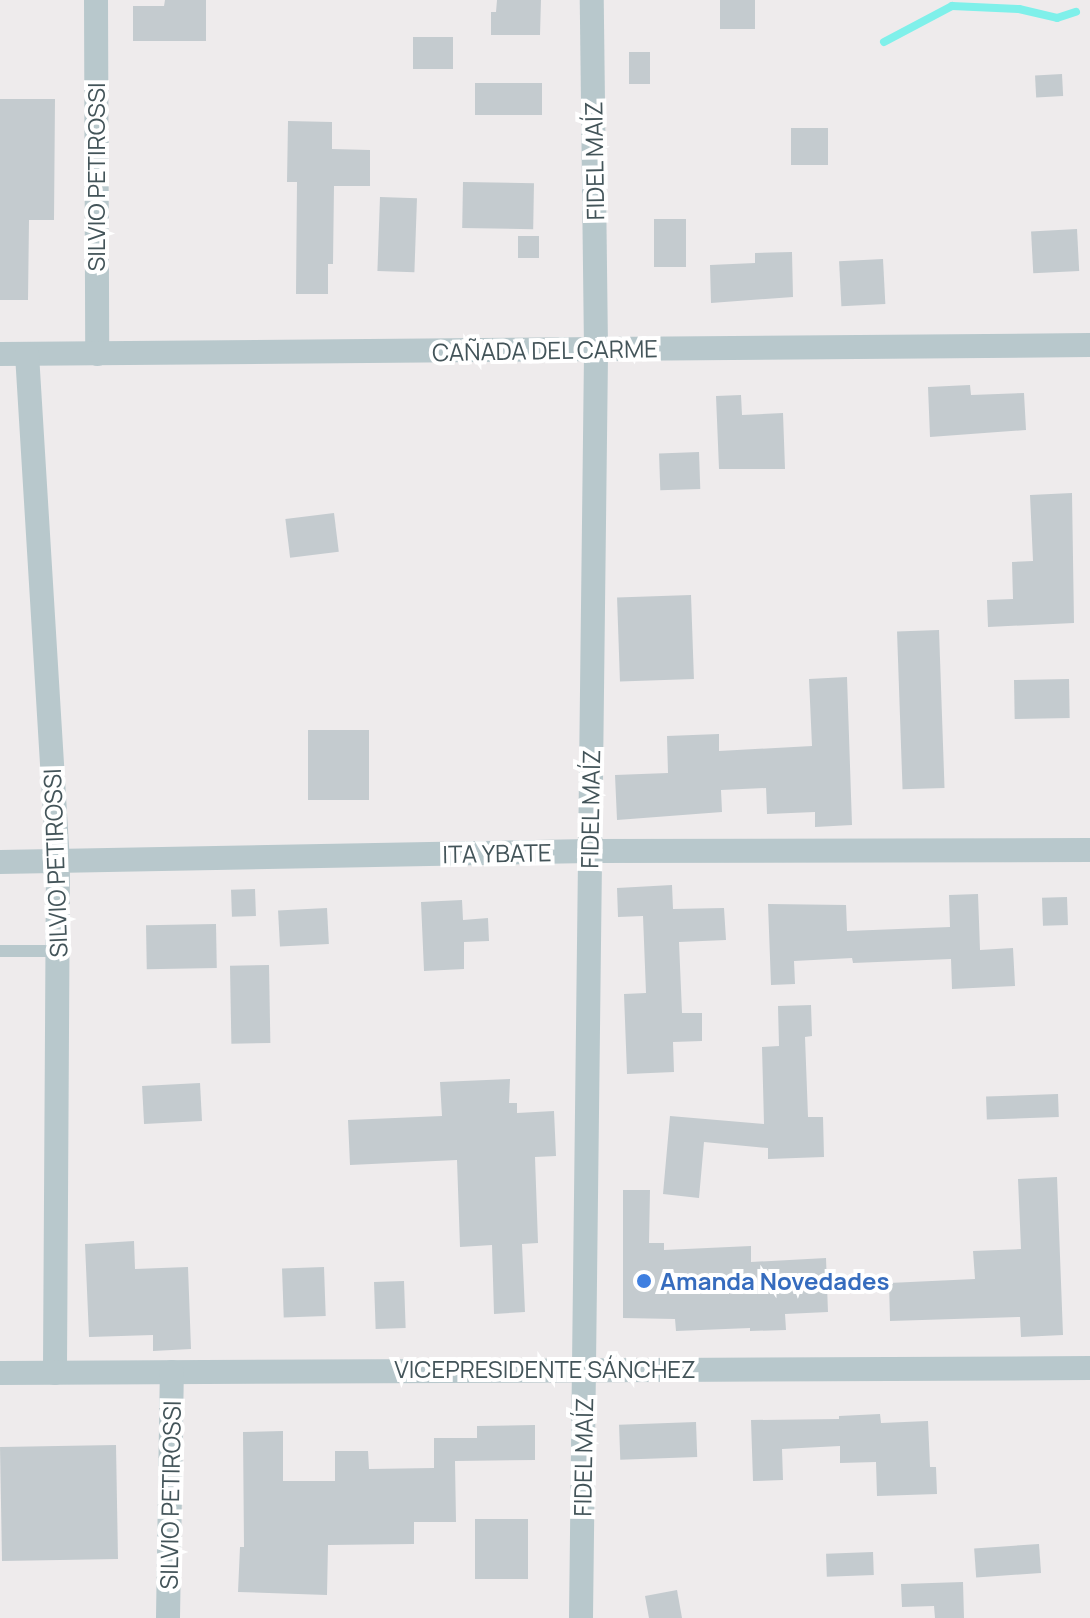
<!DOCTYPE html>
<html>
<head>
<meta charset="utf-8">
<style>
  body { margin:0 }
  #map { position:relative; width:1090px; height:1618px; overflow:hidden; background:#eeebec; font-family:Manrope,sans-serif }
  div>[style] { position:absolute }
  .stream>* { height:8px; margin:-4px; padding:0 4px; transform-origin:4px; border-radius:4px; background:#7ff0ea }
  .building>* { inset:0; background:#c4cbcf; transform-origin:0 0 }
  .lane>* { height:12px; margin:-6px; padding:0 6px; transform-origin:6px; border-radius:6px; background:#b8c8cc }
  .street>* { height:24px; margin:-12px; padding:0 12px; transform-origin:12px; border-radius:12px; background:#b8c8cc }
  .dots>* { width:22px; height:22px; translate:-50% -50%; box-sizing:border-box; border:4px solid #fff; border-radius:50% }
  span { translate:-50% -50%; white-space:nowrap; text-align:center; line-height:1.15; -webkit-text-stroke:8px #fff; paint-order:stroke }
  .street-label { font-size:24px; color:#435459 }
  .shop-label { font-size:24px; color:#366cbe; font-weight:700 }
  .left { translate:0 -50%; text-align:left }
</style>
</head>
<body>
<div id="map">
  <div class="stream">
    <i style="left:884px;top:42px;width:77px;rotate:-27.9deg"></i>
    <i style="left:952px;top:6px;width:67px;rotate:2.6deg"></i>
    <i style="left:1019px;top:9px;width:39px;rotate:13deg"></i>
    <i style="left:1057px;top:18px;width:20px;rotate:-18deg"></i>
  </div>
  <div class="building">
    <i style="clip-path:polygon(165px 0,206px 0,206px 41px,133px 41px,133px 6px,164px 6px)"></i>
    <i style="clip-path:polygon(497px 0,541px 0,540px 35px,491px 35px,491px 12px,496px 12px)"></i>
    <i style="left:720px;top:0;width:35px;height:29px"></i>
    <i style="left:413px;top:37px;width:40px;height:32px"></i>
    <i style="left:650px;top:52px;width:32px;height:21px;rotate:90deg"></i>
    <i style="left:1062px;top:74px;width:22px;height:27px;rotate:87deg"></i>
    <i style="left:475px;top:83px;width:67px;height:32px"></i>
    <i style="clip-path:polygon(0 99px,55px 99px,54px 220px,29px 220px,28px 300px,0 300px)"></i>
    <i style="clip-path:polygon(288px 121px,332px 122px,332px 149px,370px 150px,370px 186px,334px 186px,333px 264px,328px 264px,328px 294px,296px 294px,297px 182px,287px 182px)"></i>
    <i style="left:791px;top:128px;width:37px;height:37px"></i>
    <i style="left:463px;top:182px;width:71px;height:46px;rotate:1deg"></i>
    <i style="left:380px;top:197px;width:37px;height:74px;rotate:2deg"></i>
    <i style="left:654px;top:219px;width:32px;height:48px"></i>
    <i style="left:1077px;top:229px;width:42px;height:46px;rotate:87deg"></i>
    <i style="left:518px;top:236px;width:21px;height:22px"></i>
    <i style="clip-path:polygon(792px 252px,793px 297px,711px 303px,710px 265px,755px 263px,755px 253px)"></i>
    <i style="left:883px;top:259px;width:45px;height:44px;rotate:87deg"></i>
    <i style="clip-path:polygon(970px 385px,971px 395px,1024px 393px,1026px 430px,930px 437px,928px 387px)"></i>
    <i style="clip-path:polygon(741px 395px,742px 415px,783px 413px,785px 469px,719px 469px,716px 396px)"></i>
    <i style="left:699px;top:452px;width:37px;height:40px;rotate:88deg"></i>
    <i style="clip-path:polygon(1072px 493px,1074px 623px,988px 627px,987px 600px,1013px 599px,1012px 562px,1033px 561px,1030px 495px)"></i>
    <i style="left:334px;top:513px;width:39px;height:49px;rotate:83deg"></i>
    <i style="left:691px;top:595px;width:84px;height:74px;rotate:88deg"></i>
    <i style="left:939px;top:630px;width:158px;height:42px;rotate:88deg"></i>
    <i style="clip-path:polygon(847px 677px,852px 825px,815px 827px,815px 812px,767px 814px,766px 788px,721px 790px,722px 812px,617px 820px,615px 775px,668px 773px,667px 736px,719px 734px,719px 751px,812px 746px,809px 679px)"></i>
    <i style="left:1069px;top:679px;width:39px;height:55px;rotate:89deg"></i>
    <i style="left:308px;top:730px;width:61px;height:70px"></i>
    <i style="clip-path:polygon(672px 885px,673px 909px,724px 908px,726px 940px,679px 942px,682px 1013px,702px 1013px,702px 1041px,673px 1042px,674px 1072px,627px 1074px,624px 994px,646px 993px,643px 916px,618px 917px,617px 888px)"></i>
    <i style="left:255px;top:889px;width:27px;height:24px;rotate:88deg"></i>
    <i style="clip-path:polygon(978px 894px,980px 950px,1013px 948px,1015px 986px,952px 989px,951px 959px,853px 963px,852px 958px,794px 961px,795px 984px,771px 985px,768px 904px,846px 905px,847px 931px,950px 927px,949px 895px)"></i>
    <i style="left:1067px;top:897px;width:28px;height:25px;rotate:88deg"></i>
    <i style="clip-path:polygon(462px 900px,463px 920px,488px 918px,489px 941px,464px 942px,464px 969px,424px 971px,421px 902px)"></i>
    <i style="left:327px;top:908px;width:36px;height:49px;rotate:87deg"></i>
    <i style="left:216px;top:924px;width:44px;height:70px;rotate:89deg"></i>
    <i style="left:269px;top:965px;width:78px;height:39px;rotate:89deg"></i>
    <i style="clip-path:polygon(811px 1005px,812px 1036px,805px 1037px,808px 1117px,823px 1117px,824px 1157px,768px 1159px,768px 1148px,704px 1142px,699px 1198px,663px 1194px,670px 1116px,764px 1124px,762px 1047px,779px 1046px,778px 1006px)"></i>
    <i style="clip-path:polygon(510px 1079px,509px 1103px,517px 1103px,517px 1113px,554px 1111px,556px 1156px,535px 1157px,538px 1243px,522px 1244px,525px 1312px,494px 1314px,492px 1245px,460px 1247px,457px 1160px,350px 1165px,348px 1120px,442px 1116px,440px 1082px)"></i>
    <i style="left:200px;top:1083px;width:38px;height:58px;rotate:87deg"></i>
    <i style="left:1058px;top:1094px;width:23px;height:72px;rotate:88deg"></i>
    <i style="clip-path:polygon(1057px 1177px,1063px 1335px,1021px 1337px,1020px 1317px,890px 1321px,889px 1283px,975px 1279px,973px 1251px,1021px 1249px,1018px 1179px)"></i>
    <i style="clip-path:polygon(623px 1190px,650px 1190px,649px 1243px,664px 1243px,664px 1250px,751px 1246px,751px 1262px,826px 1258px,828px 1312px,785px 1314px,786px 1330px,750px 1331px,750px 1328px,676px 1331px,675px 1319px,623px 1318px)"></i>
    <i style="clip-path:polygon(134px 1241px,135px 1269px,188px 1267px,191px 1349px,153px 1351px,153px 1335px,89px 1337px,85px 1244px)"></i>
    <i style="left:324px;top:1267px;width:49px;height:42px;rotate:88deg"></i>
    <i style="left:404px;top:1281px;width:47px;height:30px;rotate:88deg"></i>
    <i style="clip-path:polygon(880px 1414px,881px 1423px,928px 1421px,930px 1467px,936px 1467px,937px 1494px,877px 1496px,876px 1462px,840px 1463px,840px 1446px,782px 1449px,783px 1480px,753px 1481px,751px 1420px,839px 1419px,839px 1416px)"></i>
    <i style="left:696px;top:1422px;width:35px;height:77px;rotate:88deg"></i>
    <i style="clip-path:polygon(535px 1425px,535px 1460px,455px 1461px,456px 1522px,414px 1522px,414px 1544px,328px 1545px,327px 1595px,238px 1592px,240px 1547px,244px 1547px,243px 1432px,283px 1431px,283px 1481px,335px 1481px,335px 1451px,368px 1451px,369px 1469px,434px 1468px,434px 1438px,477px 1438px,477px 1426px)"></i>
    <i style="left:116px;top:1445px;width:114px;height:116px;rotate:89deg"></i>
    <i style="left:475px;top:1519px;width:53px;height:60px"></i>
    <i style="left:1039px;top:1544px;width:29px;height:65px;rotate:86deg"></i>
    <i style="left:873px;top:1552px;width:23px;height:47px;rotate:88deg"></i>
    <i style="clip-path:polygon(963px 1582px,964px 1618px,935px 1618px,934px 1606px,902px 1607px,901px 1584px)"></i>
    <i style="clip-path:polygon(677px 1590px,682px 1618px,649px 1618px,645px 1596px)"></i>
  </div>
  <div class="lane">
    <i style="left:0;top:951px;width:58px"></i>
  </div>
  <div class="street">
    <i style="left:96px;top:0;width:354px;rotate:89.8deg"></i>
    <i style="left:0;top:354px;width:1090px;rotate:-0.47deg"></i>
    <i style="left:27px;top:354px;width:509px;rotate:86.51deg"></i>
    <i style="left:58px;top:862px;width:511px;rotate:90.34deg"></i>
    <i style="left:0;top:862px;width:589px;rotate:-1.07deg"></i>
    <i style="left:589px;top:851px;width:501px;rotate:-0.11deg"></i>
    <i style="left:0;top:1373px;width:1090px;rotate:-0.26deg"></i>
    <i style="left:168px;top:1618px;width:246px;rotate:-89.1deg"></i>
    <i style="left:581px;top:1618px;width:1269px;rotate:-89.32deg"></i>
    <i style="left:596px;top:349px;width:349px;rotate:-90.7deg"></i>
  </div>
  <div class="dots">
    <i style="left:644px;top:1281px;background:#3f7fe0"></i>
  </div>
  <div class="street-label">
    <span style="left:594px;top:161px;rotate:-91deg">FIDEL MAÍZ</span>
    <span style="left:96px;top:177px;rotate:-90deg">SILVIO PETIROSSI</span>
    <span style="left:545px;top:350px;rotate:-1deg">CAÑADA DEL CARME</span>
    <span style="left:590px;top:809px;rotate:-89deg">FIDEL MAÍZ</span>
    <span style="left:497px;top:853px;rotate:-1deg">ITA YBATE</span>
    <span style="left:55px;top:863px;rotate:-92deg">SILVIO PETIROSSI</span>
    <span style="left:545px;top:1369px">VICEPRESIDENTE SÁNCHEZ</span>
    <span style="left:583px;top:1457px;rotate:-89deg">FIDEL MAÍZ</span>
    <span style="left:170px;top:1495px;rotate:-89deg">SILVIO PETIROSSI</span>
  </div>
  <div class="shop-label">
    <span class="left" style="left:660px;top:1281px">Amanda Novedades</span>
  </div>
</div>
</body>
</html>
